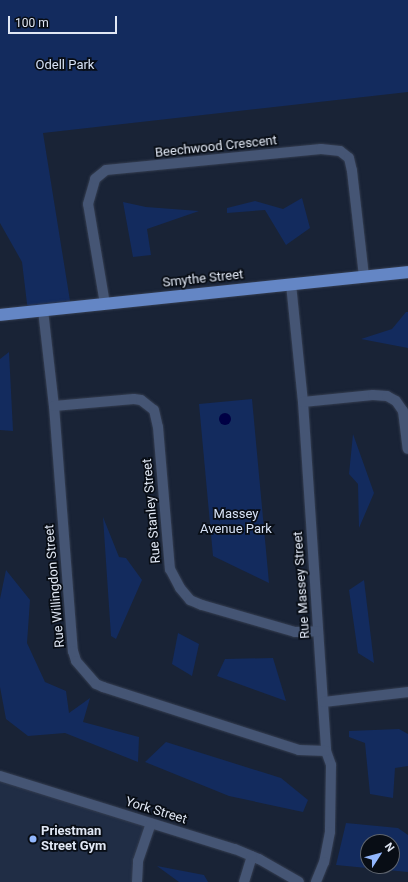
<!DOCTYPE html>
<html>
<head>
<meta charset="utf-8">
<style>
  body { margin:0 }
  #map { position:relative; width:408px; height:882px; overflow:hidden; background:#192336; font-family:Roboto,sans-serif }
  div>[style] { position:absolute }
  .built>* { inset:0; background:#202d45 }
  .green>* { inset:0; background:#132b5e }
  .water>* { inset:0; background:#004 }
  .round { border-radius:50% }
  .roads { filter:drop-shadow(0 0 1px #353e51) drop-shadow(0 0 1px #353e51) }
  .minor>* { height:10px; margin:-5px; padding:0 5px; transform-origin:5px; border-radius:5px; background:#455574 }
  .major>* { height:12px; margin:-6px; padding:0 6px; transform-origin:6px; border-radius:6px; background:#6486c5 }
  .dots>* { width:11px; height:11px; translate:-50% -50%; box-sizing:border-box; border:2px solid #080d15; border-radius:50% }
  span { translate:-50% -50%; white-space:nowrap; text-align:center; line-height:1.15; -webkit-text-stroke:3.5px #080d15; paint-order:stroke }
  .park-label { font-size:13px; color:#d7e2f6 }
  .street-label { font-size:13px; color:#e0e7f4 }
  .poi-label { font-size:13px; color:#e0e7f4; font-weight:700 }
  .left { translate:0 -50%; text-align:left }
  .north { position:absolute; left:360px; top:834px; width:40px; height:40px; box-sizing:border-box; background:#080d15; border:1px solid #5e646e; border-radius:50%; rotate:54deg; font-size:11px; font-weight:700; line-height:16px; text-align:center; color:#e0e7f4 }
  .north::after { content:''; display:block; margin:auto; width:14px; height:18px; background:#92b7fd; clip-path:polygon(50% 0,100% 100%,50% 72%,0 100%) }
  .scale { position:absolute; left:8px; top:16px; width:109px; height:18px; box-sizing:border-box; border:2px solid #e0e7f4; border-top:0; padding-left:5px; font-size:12px; line-height:14px; white-space:nowrap; color:#e0e7f4; -webkit-text-stroke:3px #080d15; paint-order:stroke }
</style>
</head>
<body>
<div id="map">
  <div class="built">
    <i style="clip-path:polygon(0 778px,151px 823px,137px 882px,0 882px)"></i>
  </div>
  <div class="green">
    <i style="clip-path:polygon(0 0,408px 0,408px 92px,43px 133px,71px 307px,28px 312px,22px 262px,0 223px)"></i>
    <i style="clip-path:polygon(302px 198px,310px 228px,286px 245px,265px 210px,227px 213px,227px 208px,255px 201px,283px 209px)"></i>
    <i style="clip-path:polygon(123px 202px,146px 207px,199px 211px,147px 229px,151px 255px,133px 257px)"></i>
    <i style="clip-path:polygon(406px 312px,408px 312px,408px 348px,361px 339px,392px 329px)"></i>
    <i style="clip-path:polygon(9px 352px,13px 431px,0 430px,0 359px)"></i>
    <i style="clip-path:polygon(252px 399px,269px 583px,213px 556px,199px 404px)"></i>
    <i style="clip-path:polygon(353px 434px,374px 493px,359px 528px,358px 484px,349px 474px)"></i>
    <i style="clip-path:polygon(103px 517px,119px 557px,126px 558px,142px 580px,116px 639px,111px 636px)"></i>
    <i style="clip-path:polygon(6px 570px,30px 600px,27px 643px,45px 682px,66px 691px,69px 713px,90px 698px,83px 722px,139px 737px,138px 762px,65px 733px,28px 736px,6px 719px,0 687px,0 599px)"></i>
    <i style="clip-path:polygon(364px 580px,374px 663px,358px 653px,349px 590px)"></i>
    <i style="clip-path:polygon(178px 633px,199px 644px,192px 676px,172px 664px)"></i>
    <i style="clip-path:polygon(273px 658px,286px 701px,217px 676px,225px 659px)"></i>
    <i style="clip-path:polygon(399px 729px,408px 734px,408px 766px,395px 768px,393px 798px,370px 794px,365px 743px,349px 737px,349px 731px)"></i>
    <i style="clip-path:polygon(166px 742px,281px 778px,308px 800px,303px 812px,229px 796px,145px 762px)"></i>
    <i style="clip-path:polygon(evenodd,346px 823px,398px 828px,408px 835px,408px 872px,336px 865px,346px 823px,368px 842px,392px 842px,392px 866px,368px 866px,368px 842px)"></i>
    <i style="clip-path:polygon(157px 866px,204px 875px,208px 882px,179px 882px)"></i>
  </div>
  <div class="water">
    <i class="round" style="left:219px;top:413px;width:12px;height:12px"></i>
  </div>
  <div class="roads">
    <div class="minor">
      <i style="left:291px;top:284px;width:119px;rotate:84.2deg"></i>
      <i style="left:303px;top:402px;width:350px;rotate:86.2deg"></i>
      <i style="left:326px;top:751px;width:15px;rotate:70deg"></i>
      <i style="left:331px;top:765px;width:67px;rotate:90.9deg"></i>
      <i style="left:330px;top:832px;width:31px;rotate:101deg"></i>
      <i style="left:324px;top:862px;width:22px;rotate:112deg"></i>
      <i style="left:105px;top:304px;width:101px;rotate:-99.6deg"></i>
      <i style="left:88px;top:204px;width:26px;rotate:-74deg"></i>
      <i style="left:95px;top:179px;width:14px;rotate:-39deg"></i>
      <i style="left:106px;top:170px;width:216px;rotate:-5.6deg"></i>
      <i style="left:321px;top:149px;width:19px;rotate:6deg"></i>
      <i style="left:340px;top:151px;width:11px;rotate:38deg"></i>
      <i style="left:349px;top:158px;width:13px;rotate:77deg"></i>
      <i style="left:352px;top:171px;width:107px;rotate:83.5deg"></i>
      <i style="left:43px;top:310px;width:97px;rotate:83.5deg"></i>
      <i style="left:54px;top:406px;width:246px;rotate:85.6deg"></i>
      <i style="left:73px;top:651px;width:10px;rotate:73deg"></i>
      <i style="left:76px;top:661px;width:30px;rotate:49deg"></i>
      <i style="left:96px;top:684px;width:8px;rotate:23deg"></i>
      <i style="left:103px;top:687px;width:206px;rotate:17.8deg"></i>
      <i style="left:299px;top:750px;width:27px;rotate:2deg"></i>
      <i style="left:303px;top:402px;width:70px;rotate:-5.7deg"></i>
      <i style="left:373px;top:395px;width:14px;rotate:4deg"></i>
      <i style="left:387px;top:396px;width:10px;rotate:29deg"></i>
      <i style="left:396px;top:401px;width:12px;rotate:55deg"></i>
      <i style="left:403px;top:411px;width:38px;rotate:83deg"></i>
      <i style="left:54px;top:406px;width:80px;rotate:-5deg"></i>
      <i style="left:134px;top:399px;width:7px;rotate:8deg"></i>
      <i style="left:141px;top:400px;width:16px;rotate:38deg"></i>
      <i style="left:154px;top:410px;width:17px;rotate:77deg"></i>
      <i style="left:158px;top:427px;width:143px;rotate:85.2deg"></i>
      <i style="left:170px;top:569px;width:21px;rotate:62deg"></i>
      <i style="left:180px;top:588px;width:16px;rotate:50deg"></i>
      <i style="left:190px;top:600px;width:13px;rotate:23deg"></i>
      <i style="left:202px;top:605px;width:97px;rotate:16.2deg"></i>
      <i style="left:295px;top:632px;width:23px;rotate:-2deg"></i>
      <i style="left:324px;top:702px;width:85px;rotate:-6.8deg"></i>
      <i style="left:0;top:776px;width:246px;rotate:17.3deg"></i>
      <i style="left:235px;top:849px;width:26px;rotate:23deg"></i>
      <i style="left:259px;top:859px;width:46px;rotate:29.9deg"></i>
      <i style="left:137px;top:882px;width:21px;rotate:-87deg"></i>
      <i style="left:138px;top:861px;width:40px;rotate:-71.1deg"></i>
      <i style="left:244px;top:882px;width:27px;rotate:-73deg"></i>
    </div>
    <div class="major">
      <i style="left:0;top:315px;width:410px;rotate:-6deg"></i>
    </div>
  </div>
  <div class="dots">
    <i style="left:33px;top:839px;background:#92b7fd"></i>
  </div>
  <div class="park-label">
    <span style="left:65px;top:65px">Odell Park</span>
    <span style="left:236px;top:522px">Massey<br>Avenue Park</span>
  </div>
  <div class="street-label">
    <span style="left:216px;top:147px;rotate:-6deg">Beechwood Crescent</span>
    <span style="left:203px;top:279px;rotate:-6deg">Smythe Street</span>
    <span style="left:152px;top:511px;rotate:-95deg">Rue Stanley Street</span>
    <span style="left:302px;top:585px;rotate:-94deg">Rue Massey Street</span>
    <span style="left:55px;top:586px;rotate:-95deg">Rue Willingdon Street</span>
    <span style="left:156px;top:811px;rotate:17deg">York Street</span>
  </div>
  <div class="poi-label">
    <span class="left" style="left:41px;top:839px">Priestman<br>Street Gym</span>
  </div>
  <div class="north">N</div>
  <div class="scale">100 m</div>
</div>
</body>
</html>
